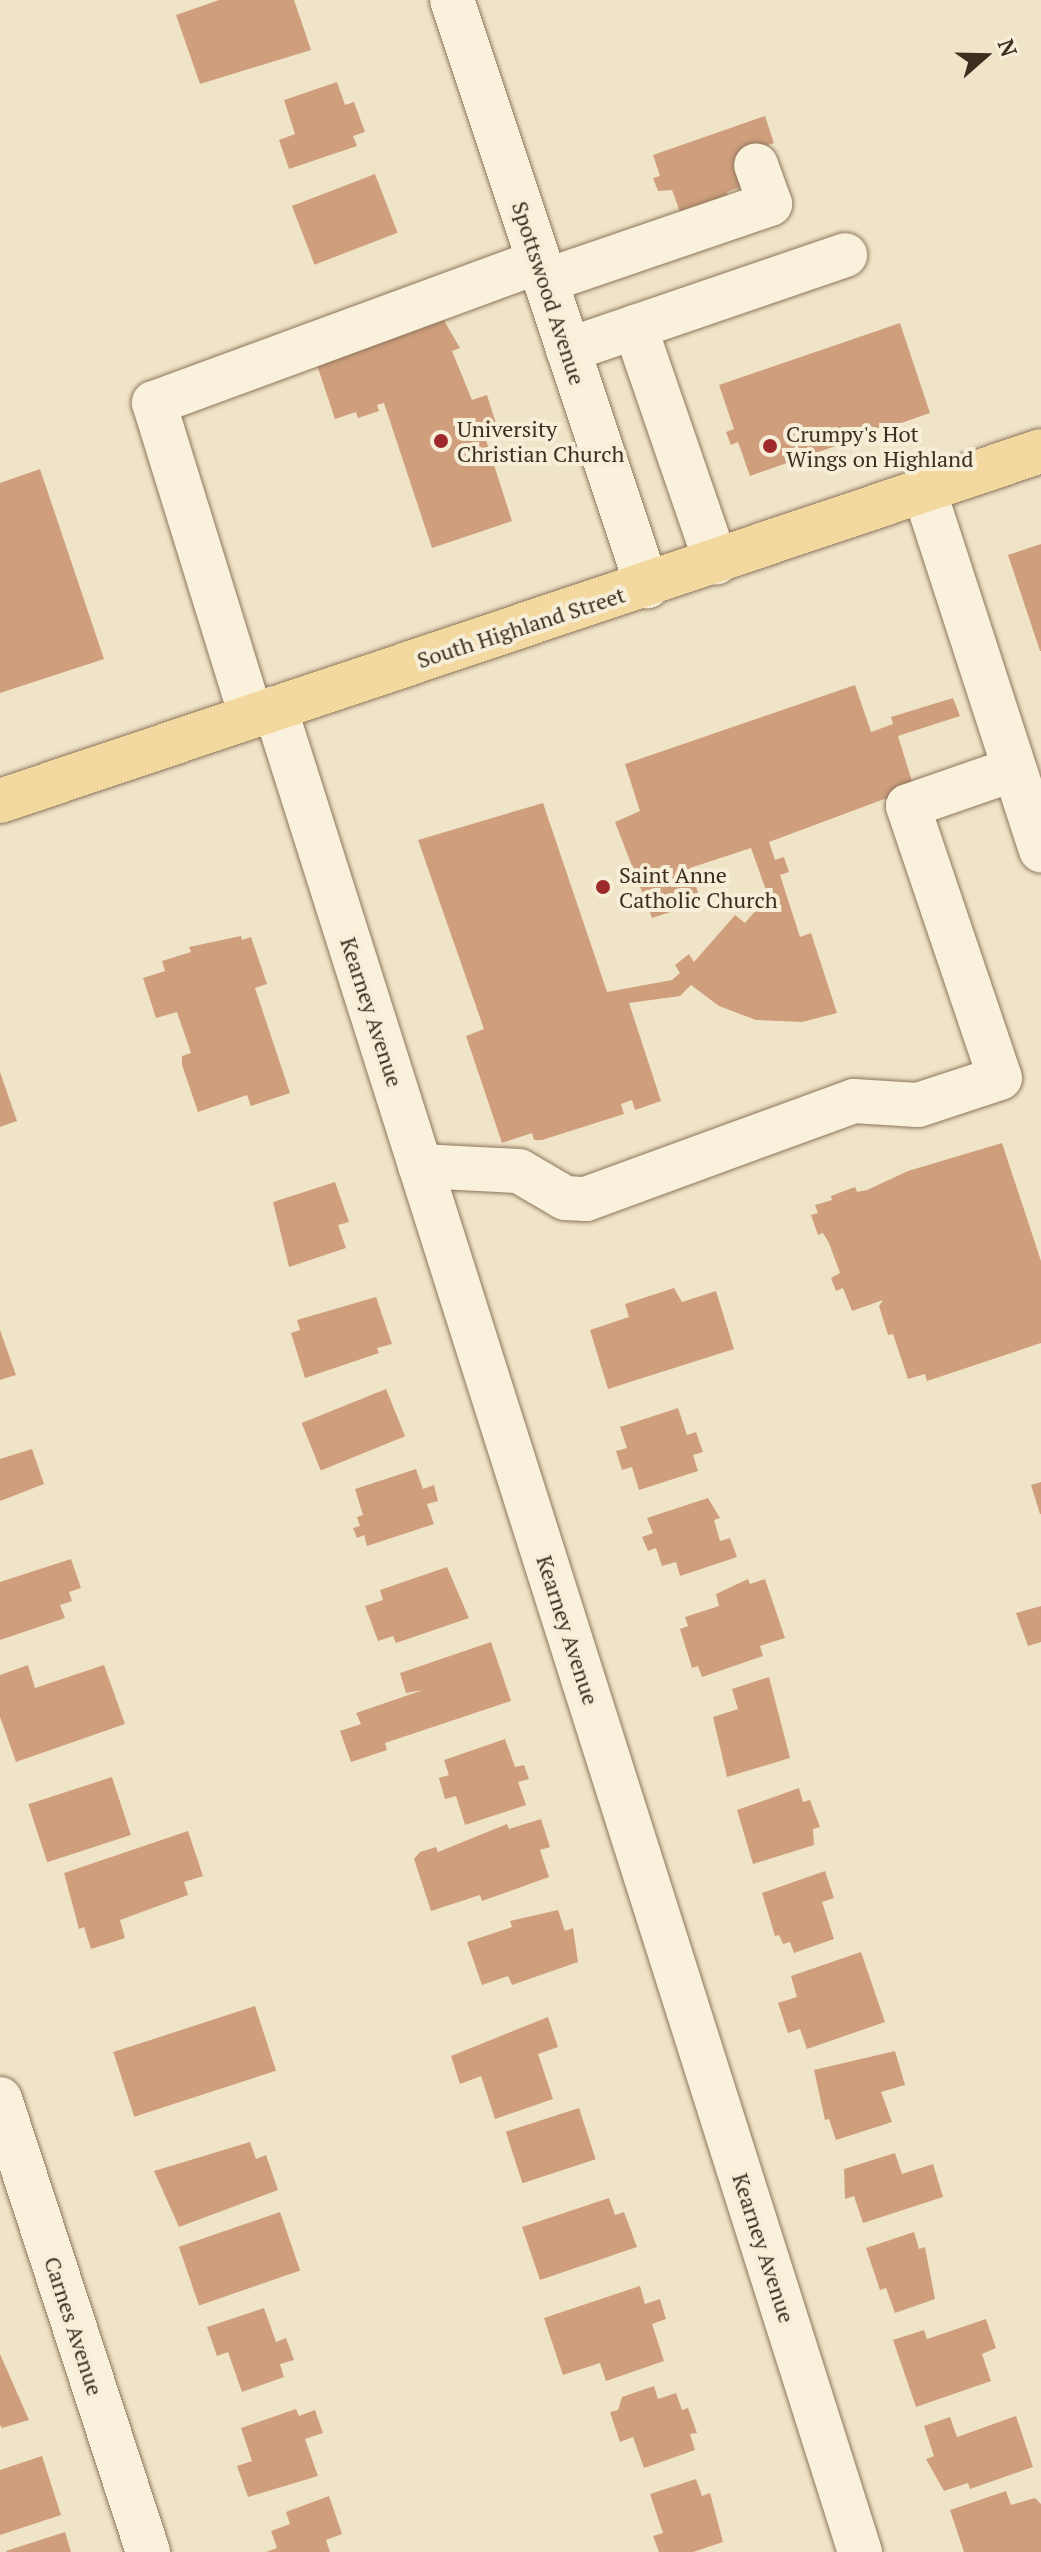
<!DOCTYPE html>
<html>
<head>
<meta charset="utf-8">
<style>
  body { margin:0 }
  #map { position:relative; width:1041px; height:2552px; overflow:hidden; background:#f0e4c8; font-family:"PT Serif",serif }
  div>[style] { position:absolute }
  .building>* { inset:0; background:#cf9f7d; transform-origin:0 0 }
  .roads { filter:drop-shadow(0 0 2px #8d765c) drop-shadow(0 0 2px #8d765c) }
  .minor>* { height:44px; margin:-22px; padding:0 22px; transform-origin:22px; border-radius:22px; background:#faf1dc }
  .major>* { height:44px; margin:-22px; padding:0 22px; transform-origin:22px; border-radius:22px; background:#f3d9a0 }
  .dots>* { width:22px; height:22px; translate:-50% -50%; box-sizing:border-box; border:4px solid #f7eed8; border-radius:50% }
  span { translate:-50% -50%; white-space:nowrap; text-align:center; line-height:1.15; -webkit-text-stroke:8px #f7eed8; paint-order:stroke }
  .street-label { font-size:22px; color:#3d2e20 }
  .poi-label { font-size:22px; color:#3d2e20 }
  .left { translate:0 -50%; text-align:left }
  .north { position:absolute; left:945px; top:16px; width:80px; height:80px; -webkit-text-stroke:6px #f7eed8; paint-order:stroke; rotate:70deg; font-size:22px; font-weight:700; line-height:32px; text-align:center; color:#3d2e20 }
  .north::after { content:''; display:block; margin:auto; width:28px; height:36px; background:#3d2e20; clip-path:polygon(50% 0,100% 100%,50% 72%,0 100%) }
</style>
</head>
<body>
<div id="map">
  <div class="building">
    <i style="clip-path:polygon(219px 0,294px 0,311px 50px,200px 84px,176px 15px)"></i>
    <i style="clip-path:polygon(337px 82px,345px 105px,354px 102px,365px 132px,353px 136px,357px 146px,289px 169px,279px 140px,295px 134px,284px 100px)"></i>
    <i style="clip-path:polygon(765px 116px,774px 143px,735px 156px,746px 185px,727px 192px,728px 196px,684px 223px,672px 190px,658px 191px,653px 178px,660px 176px,653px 155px)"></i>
    <i style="left:375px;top:174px;width:63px;height:89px;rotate:69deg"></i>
    <i style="clip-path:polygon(442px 317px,460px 348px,452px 351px,472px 400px,487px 395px,500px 436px,486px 440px,512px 521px,432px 548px,384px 403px,377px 405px,379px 411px,358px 418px,356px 412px,335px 419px,315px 359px)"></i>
    <i style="clip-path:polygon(900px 323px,930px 413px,750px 476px,738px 442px,731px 445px,726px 432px,734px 429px,719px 385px)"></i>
    <i style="clip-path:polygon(40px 469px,104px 659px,0 693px,0 483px)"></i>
    <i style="clip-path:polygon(1041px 544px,1041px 651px,1040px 651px,1008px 555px)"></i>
    <i style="clip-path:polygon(855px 685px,871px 732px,893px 724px,891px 717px,953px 698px,960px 716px,898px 736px,914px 788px,769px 842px,775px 860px,784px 857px,789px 872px,780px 875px,800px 937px,811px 933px,837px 1013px,802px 1022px,756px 1020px,719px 1006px,691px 985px,680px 996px,629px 1003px,661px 1101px,635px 1110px,632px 1100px,621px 1104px,624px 1114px,542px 1140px,534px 1140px,532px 1133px,502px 1143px,466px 1036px,484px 1029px,418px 840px,543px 803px,607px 992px,672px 980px,680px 973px,675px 965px,689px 954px,694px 962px,735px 915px,745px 923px,768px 896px,751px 848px,690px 868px,701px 902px,652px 918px,615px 822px,640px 811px,625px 764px)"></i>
    <i style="clip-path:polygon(241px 936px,242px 940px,251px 937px,267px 984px,255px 988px,290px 1093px,251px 1106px,247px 1095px,198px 1112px,182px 1065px,182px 1056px,191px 1053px,177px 1012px,156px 1018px,143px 978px,165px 971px,162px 961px,191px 952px,189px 947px)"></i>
    <i style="clip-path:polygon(0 1072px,17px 1121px,0 1127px)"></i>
    <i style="clip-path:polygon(1002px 1143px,1041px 1261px,1041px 1343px,927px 1381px,925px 1374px,908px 1379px,893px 1334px,888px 1335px,879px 1306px,883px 1300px,852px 1311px,843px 1288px,836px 1291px,831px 1278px,840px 1273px,829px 1243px,823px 1233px,818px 1235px,811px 1215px,818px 1213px,815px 1205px,832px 1200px,831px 1196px,855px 1187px,857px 1192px,867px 1190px,908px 1171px)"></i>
    <i style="clip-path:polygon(335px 1182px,349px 1222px,338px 1225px,346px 1248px,289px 1267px,273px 1202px)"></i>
    <i style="clip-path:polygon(674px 1288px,682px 1302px,716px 1291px,734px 1349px,608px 1389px,590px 1330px,629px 1317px,625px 1304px)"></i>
    <i style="clip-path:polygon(376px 1297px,392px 1344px,377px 1348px,379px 1353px,305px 1378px,291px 1333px,300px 1330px,297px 1320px)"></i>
    <i style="clip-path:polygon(0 1330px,16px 1375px,0 1380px)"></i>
    <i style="left:386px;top:1389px;width:51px;height:91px;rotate:68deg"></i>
    <i style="clip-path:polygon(678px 1408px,687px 1435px,696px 1432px,703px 1452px,693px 1455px,698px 1471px,639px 1490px,632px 1467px,622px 1470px,616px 1451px,627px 1448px,620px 1427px)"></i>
    <i style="clip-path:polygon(32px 1449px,44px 1484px,0 1501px,0 1459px)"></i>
    <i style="clip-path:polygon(416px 1469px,423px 1489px,434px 1485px,438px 1501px,427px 1504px,434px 1524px,367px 1546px,364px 1535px,357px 1538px,353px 1528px,360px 1526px,357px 1517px,363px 1515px,355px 1489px)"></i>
    <i style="clip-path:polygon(1041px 1482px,1041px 1514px,1040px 1514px,1031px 1485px)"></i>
    <i style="clip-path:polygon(708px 1498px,720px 1518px,714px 1520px,720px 1541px,730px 1538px,737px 1557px,680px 1576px,676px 1562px,662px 1566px,656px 1548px,648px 1551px,642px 1537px,653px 1533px,647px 1518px)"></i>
    <i style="clip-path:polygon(71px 1559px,81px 1588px,69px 1592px,72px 1601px,60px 1605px,65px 1618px,0 1640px,0 1582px)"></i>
    <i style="clip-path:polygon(447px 1567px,469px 1618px,396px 1643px,393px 1636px,378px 1641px,365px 1606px,383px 1600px,380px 1590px)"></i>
    <i style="clip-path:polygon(748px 1579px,750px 1584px,765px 1579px,785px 1638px,760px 1646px,763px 1656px,702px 1677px,698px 1666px,692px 1668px,680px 1629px,688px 1626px,685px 1617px,719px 1606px,716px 1594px)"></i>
    <i style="clip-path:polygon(1041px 1606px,1041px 1642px,1028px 1646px,1016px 1613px)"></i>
    <i style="clip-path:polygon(491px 1642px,511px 1701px,385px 1743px,387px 1750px,351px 1762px,340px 1731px,361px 1724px,356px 1713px,423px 1690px,406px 1693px,400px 1673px)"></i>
    <i style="clip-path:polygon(28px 1665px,35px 1688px,104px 1665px,125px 1724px,16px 1762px,0 1717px,0 1675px)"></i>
    <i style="clip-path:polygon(769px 1677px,790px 1758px,727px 1777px,713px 1717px,738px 1709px,732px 1689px)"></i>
    <i style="clip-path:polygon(505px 1739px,515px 1767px,524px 1765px,529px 1779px,518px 1782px,526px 1805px,465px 1825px,456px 1796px,445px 1799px,439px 1778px,449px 1775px,444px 1760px)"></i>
    <i style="left:112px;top:1777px;width:61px;height:88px;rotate:72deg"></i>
    <i style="clip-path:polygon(799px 1788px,803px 1802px,810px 1800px,820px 1827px,813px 1829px,814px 1845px,753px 1864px,737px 1810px)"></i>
    <i style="clip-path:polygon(541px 1819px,550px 1847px,540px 1850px,549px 1877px,482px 1901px,480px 1895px,431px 1911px,414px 1859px,420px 1852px,436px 1847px,438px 1852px,507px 1824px,509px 1829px)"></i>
    <i style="clip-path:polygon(188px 1831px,203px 1876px,184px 1882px,188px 1895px,120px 1920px,125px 1938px,91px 1949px,84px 1927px,79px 1929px,64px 1873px)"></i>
    <i style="clip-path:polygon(825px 1871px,834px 1898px,822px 1902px,834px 1939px,794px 1953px,790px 1942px,783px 1944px,779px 1935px,775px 1936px,762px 1893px)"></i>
    <i style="clip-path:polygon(558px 1910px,565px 1931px,573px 1928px,578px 1962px,512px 1985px,508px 1976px,482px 1985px,467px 1942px,512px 1927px,510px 1921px)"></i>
    <i style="clip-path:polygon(861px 1952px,885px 2022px,807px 2049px,800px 2029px,788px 2033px,778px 2003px,797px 1997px,791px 1976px)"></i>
    <i style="left:255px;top:2006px;width:68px;height:149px;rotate:72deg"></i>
    <i style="clip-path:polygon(548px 2017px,558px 2047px,538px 2054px,553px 2099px,495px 2119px,481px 2076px,460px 2084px,451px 2056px)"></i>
    <i style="clip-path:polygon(895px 2051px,905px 2085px,881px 2092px,892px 2122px,836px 2140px,829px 2119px,825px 2120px,814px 2070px)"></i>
    <i style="left:579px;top:2108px;width:54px;height:77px;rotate:72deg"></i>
    <i style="clip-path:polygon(250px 2142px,256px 2159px,266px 2155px,278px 2190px,179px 2227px,154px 2171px)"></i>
    <i style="clip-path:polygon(895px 2153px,902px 2174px,933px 2164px,943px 2197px,863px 2223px,854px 2196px,845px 2199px,844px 2169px)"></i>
    <i style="clip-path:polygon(609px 2198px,615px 2215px,624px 2212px,637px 2247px,540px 2280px,522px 2227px)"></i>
    <i style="left:280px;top:2212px;width:62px;height:107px;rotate:71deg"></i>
    <i style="clip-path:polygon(914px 2232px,919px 2249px,925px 2247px,935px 2299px,895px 2313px,886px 2288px,880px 2290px,866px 2248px)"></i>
    <i style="clip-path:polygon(640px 2286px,645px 2304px,660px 2299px,666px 2319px,652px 2324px,664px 2361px,606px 2381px,600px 2363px,563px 2375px,544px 2318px)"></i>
    <i style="clip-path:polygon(264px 2308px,276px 2342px,286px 2338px,294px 2360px,280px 2364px,284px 2377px,242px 2392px,228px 2352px,217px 2356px,207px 2327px)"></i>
    <i style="clip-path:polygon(986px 2319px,996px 2348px,982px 2354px,991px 2381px,916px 2407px,893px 2340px,924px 2330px,927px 2339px)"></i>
    <i style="clip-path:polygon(0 2354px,29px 2420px,2px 2428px,0 2425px)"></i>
    <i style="clip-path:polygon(654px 2386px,658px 2399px,676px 2393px,682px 2410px,688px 2408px,697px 2433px,690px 2434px,695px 2450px,644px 2468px,633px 2437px,620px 2442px,610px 2412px,618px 2410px,622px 2397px)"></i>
    <i style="clip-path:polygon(296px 2409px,299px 2416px,315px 2410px,323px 2433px,305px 2439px,318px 2476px,248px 2497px,237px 2466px,252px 2461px,241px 2428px)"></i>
    <i style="clip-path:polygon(1016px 2416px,1033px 2467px,970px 2489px,968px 2483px,944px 2491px,926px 2459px,934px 2456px,924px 2426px,950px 2417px,957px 2437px)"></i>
    <i style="clip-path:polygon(42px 2456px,61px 2515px,0 2535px,0 2470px)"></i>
    <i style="clip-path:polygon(696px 2479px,702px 2496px,710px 2493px,723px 2542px,693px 2552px,659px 2552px,653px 2536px,663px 2533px,650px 2494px)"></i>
    <i style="clip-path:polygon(1006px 2491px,1011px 2505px,1035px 2498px,1041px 2504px,1041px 2552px,964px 2552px,950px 2510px)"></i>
    <i style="clip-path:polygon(329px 2496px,342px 2534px,326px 2540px,330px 2552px,266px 2552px,277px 2548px,271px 2531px,290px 2524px,286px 2512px)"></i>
    <i style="clip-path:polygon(65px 2532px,71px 2552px,7px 2552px,6px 2551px)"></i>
  </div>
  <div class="roads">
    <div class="minor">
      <i style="left:452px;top:0;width:618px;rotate:71.59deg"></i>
      <i style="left:545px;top:281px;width:238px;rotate:-18.9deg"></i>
      <i style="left:770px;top:204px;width:41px;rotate:-109.7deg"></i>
      <i style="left:635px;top:327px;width:249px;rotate:71deg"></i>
      <i style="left:568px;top:350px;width:293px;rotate:-18.9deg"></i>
      <i style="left:924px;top:490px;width:379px;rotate:72deg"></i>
      <i style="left:275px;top:708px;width:1935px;rotate:72.4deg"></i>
      <i style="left:251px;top:716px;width:328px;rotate:-107.2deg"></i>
      <i style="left:154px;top:403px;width:410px;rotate:-20.2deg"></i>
      <i style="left:420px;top:1166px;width:99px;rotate:2.9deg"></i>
      <i style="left:519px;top:1171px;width:53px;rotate:30.4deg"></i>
      <i style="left:565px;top:1198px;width:21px;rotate:3deg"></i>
      <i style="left:586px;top:1199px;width:285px;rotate:-20.1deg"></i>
      <i style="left:854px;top:1101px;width:64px;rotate:3.6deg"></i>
      <i style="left:918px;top:1105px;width:86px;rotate:-18.2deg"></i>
      <i style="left:1000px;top:1078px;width:287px;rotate:-108.7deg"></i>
      <i style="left:908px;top:806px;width:112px;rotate:-19.2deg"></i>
      <i style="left:0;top:2099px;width:477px;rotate:71.9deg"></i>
    </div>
    <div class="major">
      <i style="left:0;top:801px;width:1098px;rotate:-18.58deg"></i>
    </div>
  </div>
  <div class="dots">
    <i style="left:441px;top:441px;background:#9e2a2b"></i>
    <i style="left:770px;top:446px;background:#9e2a2b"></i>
    <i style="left:603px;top:887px;background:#9e2a2b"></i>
  </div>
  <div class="street-label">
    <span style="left:549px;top:293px;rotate:72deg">Spottswood Avenue</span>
    <span style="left:521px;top:627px;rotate:-18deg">South Highland Street</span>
    <span style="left:372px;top:1012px;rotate:72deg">Kearney Avenue</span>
    <span style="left:568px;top:1630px;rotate:72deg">Kearney Avenue</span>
    <span style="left:764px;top:2248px;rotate:72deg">Kearney Avenue</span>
    <span style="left:74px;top:2326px;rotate:72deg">Carnes Avenue</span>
  </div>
  <div class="poi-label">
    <span class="left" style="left:457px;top:441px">University<br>Christian Church</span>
    <span class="left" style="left:786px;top:446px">Crumpy's Hot<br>Wings on Highland</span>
    <span class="left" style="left:619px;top:887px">Saint Anne<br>Catholic Church</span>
  </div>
  <div class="north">N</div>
</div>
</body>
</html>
